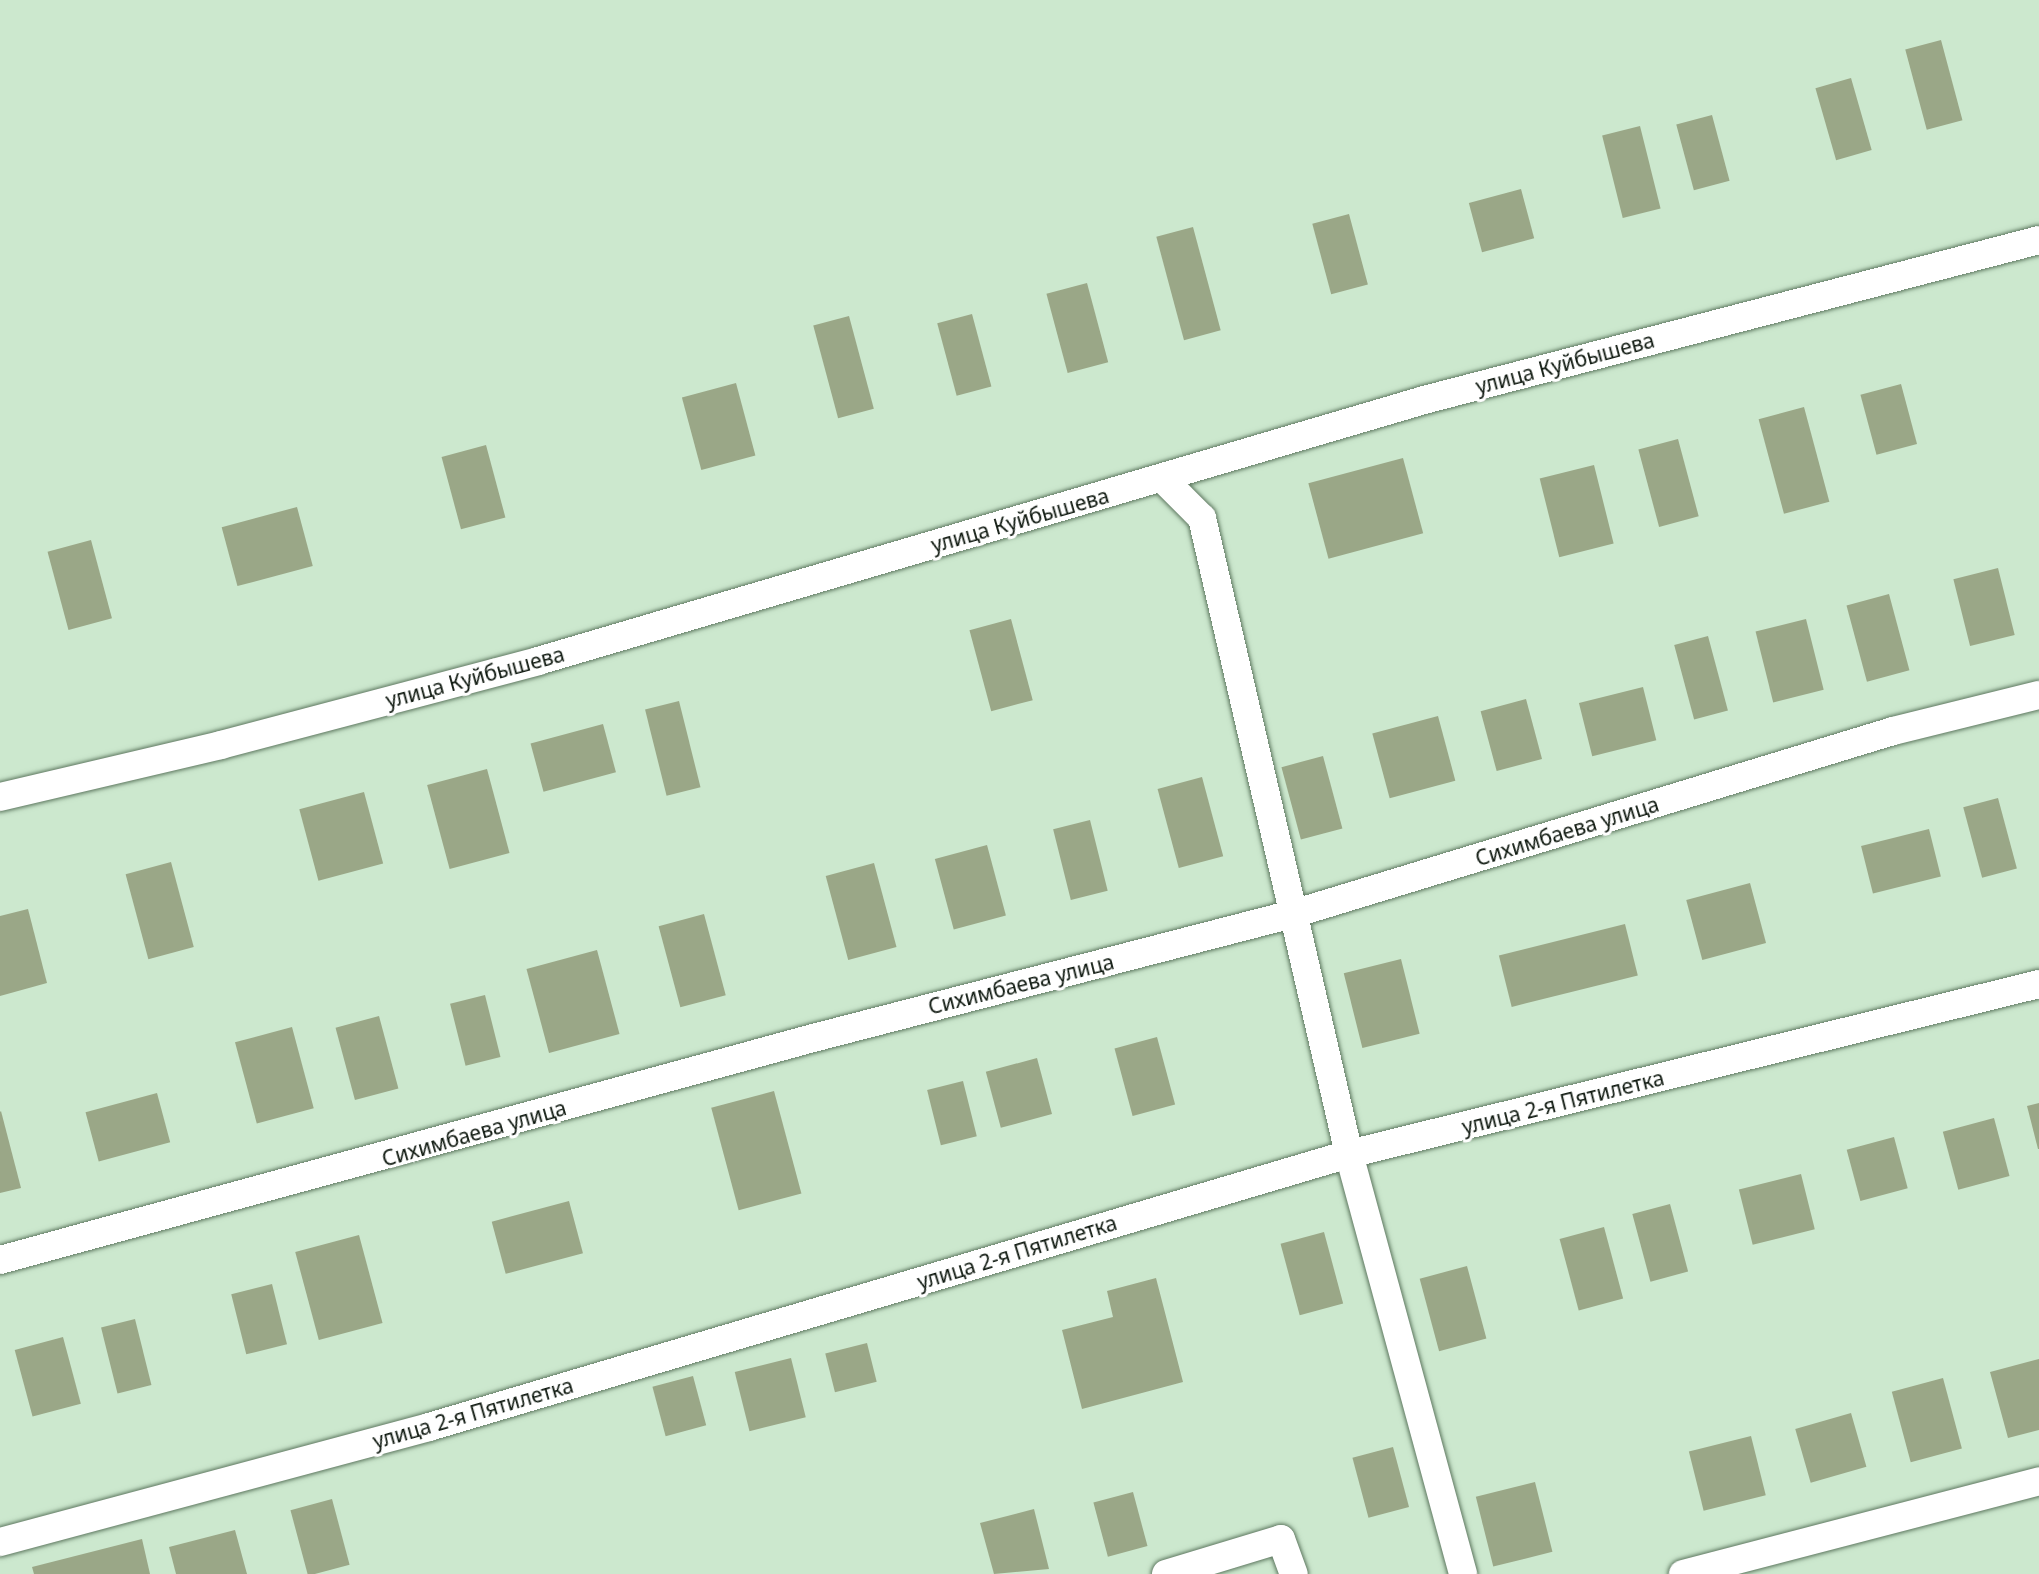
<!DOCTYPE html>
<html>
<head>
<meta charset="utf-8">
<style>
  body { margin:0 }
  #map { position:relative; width:2039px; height:1574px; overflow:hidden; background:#cce8ce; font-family:"Noto Sans",sans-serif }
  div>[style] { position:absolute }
  .building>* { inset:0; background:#9aa787; transform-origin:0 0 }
  .roads { filter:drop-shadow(0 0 2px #5e7860) drop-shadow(0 0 2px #5e7860) }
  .minor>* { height:28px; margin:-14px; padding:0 14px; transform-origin:14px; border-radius:14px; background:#fff }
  span { translate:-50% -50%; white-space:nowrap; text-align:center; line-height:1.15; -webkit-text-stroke:6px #fff; paint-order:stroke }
  .street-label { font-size:21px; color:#0d170e }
</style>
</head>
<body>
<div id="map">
  <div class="building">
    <i style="left:1941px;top:40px;width:83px;height:37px;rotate:75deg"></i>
    <i style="left:1851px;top:78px;width:75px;height:37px;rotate:74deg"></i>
    <i style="left:1712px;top:115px;width:68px;height:37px;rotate:75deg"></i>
    <i style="left:1640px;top:126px;width:85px;height:39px;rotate:76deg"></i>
    <i style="left:1521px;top:189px;width:51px;height:54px;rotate:75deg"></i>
    <i style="left:1349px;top:214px;width:73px;height:38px;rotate:75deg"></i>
    <i style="left:1193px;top:227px;width:107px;height:38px;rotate:75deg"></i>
    <i style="left:1087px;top:283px;width:82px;height:42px;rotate:75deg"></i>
    <i style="left:972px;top:314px;width:75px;height:36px;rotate:75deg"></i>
    <i style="left:849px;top:316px;width:96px;height:37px;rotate:75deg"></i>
    <i style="left:736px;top:383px;width:75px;height:56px;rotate:75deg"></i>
    <i style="left:1901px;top:384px;width:62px;height:42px;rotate:75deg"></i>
    <i style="left:1804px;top:407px;width:98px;height:47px;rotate:75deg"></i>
    <i style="left:1678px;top:439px;width:80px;height:41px;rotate:75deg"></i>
    <i style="left:486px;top:445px;width:75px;height:46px;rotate:75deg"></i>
    <i style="left:1403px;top:458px;width:78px;height:98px;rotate:75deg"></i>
    <i style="left:1594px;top:465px;width:81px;height:56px;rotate:76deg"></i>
    <i style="left:297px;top:507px;width:61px;height:78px;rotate:75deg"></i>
    <i style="left:91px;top:540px;width:81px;height:45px;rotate:75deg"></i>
    <i style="left:1998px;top:568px;width:69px;height:46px;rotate:76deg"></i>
    <i style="left:1889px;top:594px;width:79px;height:44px;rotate:75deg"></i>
    <i style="left:1011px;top:619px;width:84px;height:43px;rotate:75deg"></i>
    <i style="left:1806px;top:619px;width:73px;height:52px;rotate:76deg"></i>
    <i style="left:1708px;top:636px;width:77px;height:35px;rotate:75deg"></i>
    <i style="left:1643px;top:687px;width:55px;height:66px;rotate:76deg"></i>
    <i style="left:1526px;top:699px;width:62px;height:47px;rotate:75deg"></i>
    <i style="left:679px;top:701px;width:89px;height:35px;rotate:76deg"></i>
    <i style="left:1438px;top:716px;width:67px;height:68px;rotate:75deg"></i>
    <i style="left:603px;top:724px;width:50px;height:75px;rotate:75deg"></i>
    <i style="left:1323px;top:756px;width:75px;height:43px;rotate:75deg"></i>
    <i style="left:487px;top:769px;width:87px;height:62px;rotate:75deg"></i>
    <i style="left:1202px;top:777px;width:82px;height:46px;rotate:75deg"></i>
    <i style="left:364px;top:792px;width:74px;height:67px;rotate:75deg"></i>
    <i style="left:1998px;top:798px;width:73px;height:36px;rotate:75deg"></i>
    <i style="left:1090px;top:820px;width:73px;height:38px;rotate:76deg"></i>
    <i style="left:1929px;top:829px;width:49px;height:70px;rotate:76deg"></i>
    <i style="left:987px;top:845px;width:73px;height:54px;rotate:75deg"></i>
    <i style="left:171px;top:862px;width:88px;height:47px;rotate:75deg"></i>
    <i style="left:874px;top:863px;width:87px;height:50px;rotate:75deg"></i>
    <i style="left:1750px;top:883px;width:62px;height:66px;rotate:75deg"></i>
    <i style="clip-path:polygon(28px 909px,47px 983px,0 996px,0 916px)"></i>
    <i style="left:704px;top:914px;width:84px;height:47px;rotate:75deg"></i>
    <i style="left:1625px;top:924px;width:53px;height:130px;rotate:76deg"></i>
    <i style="left:597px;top:950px;width:87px;height:73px;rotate:75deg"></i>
    <i style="left:1401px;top:959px;width:77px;height:59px;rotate:76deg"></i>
    <i style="left:485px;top:995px;width:64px;height:36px;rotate:76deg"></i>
    <i style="left:379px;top:1016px;width:75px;height:45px;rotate:75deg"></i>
    <i style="left:292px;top:1027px;width:84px;height:59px;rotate:75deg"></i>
    <i style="left:1157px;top:1037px;width:70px;height:44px;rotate:75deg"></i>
    <i style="left:1037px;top:1058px;width:58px;height:53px;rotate:75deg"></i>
    <i style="left:963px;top:1081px;width:57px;height:37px;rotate:76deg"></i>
    <i style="left:774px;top:1091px;width:106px;height:65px;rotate:75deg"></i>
    <i style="left:157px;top:1093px;width:51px;height:74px;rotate:75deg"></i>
    <i style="clip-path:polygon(2039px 1103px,2039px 1149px,2038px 1149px,2027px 1106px)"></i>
    <i style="clip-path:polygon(1px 1111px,21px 1188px,0 1193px,0 1112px)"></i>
    <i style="left:1994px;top:1118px;width:60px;height:53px;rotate:75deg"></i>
    <i style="left:1894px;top:1137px;width:53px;height:49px;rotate:75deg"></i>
    <i style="left:1801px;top:1174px;width:57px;height:64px;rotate:76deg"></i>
    <i style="left:569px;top:1201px;width:54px;height:80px;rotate:75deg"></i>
    <i style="left:1670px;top:1204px;width:70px;height:39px;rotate:75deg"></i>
    <i style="left:1604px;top:1227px;width:74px;height:46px;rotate:75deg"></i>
    <i style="left:1324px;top:1232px;width:74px;height:45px;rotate:75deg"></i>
    <i style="left:359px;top:1235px;width:91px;height:66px;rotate:75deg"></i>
    <i style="left:1467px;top:1266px;width:75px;height:49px;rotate:75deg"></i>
    <i style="clip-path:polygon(1156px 1278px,1183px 1382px,1082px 1409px,1062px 1330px,1113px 1317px,1107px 1291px)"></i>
    <i style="left:272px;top:1284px;width:62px;height:42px;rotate:76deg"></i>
    <i style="left:135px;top:1319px;width:68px;height:35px;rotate:76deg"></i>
    <i style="left:63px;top:1337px;width:69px;height:50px;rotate:75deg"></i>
    <i style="left:867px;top:1343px;width:40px;height:43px;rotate:76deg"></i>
    <i style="left:791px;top:1358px;width:61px;height:58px;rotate:76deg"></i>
    <i style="clip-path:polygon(2039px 1359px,2039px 1430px,2008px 1438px,1990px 1372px)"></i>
    <i style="left:693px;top:1376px;width:51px;height:42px;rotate:75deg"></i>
    <i style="left:1943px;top:1378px;width:73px;height:53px;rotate:75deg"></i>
    <i style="left:1851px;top:1413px;width:56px;height:58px;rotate:74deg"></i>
    <i style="left:1751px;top:1436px;width:61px;height:64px;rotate:76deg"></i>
    <i style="left:1393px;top:1447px;width:62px;height:42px;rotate:75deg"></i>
    <i style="left:1535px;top:1482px;width:72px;height:61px;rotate:76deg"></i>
    <i style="left:1133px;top:1492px;width:56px;height:41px;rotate:75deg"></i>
    <i style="left:332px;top:1499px;width:68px;height:43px;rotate:75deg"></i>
    <i style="clip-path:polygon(1034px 1509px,1049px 1569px,994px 1574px,980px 1523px)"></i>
    <i style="clip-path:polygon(235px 1530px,247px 1574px,176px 1574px,169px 1547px)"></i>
    <i style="clip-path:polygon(142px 1539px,150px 1574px,34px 1574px,32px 1567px)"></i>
  </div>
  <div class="roads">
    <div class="minor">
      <i style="left:1163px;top:479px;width:55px;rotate:45deg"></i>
      <i style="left:1202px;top:518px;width:653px;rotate:76.99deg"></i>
      <i style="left:1349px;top:1154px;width:435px;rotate:74.8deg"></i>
      <i style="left:0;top:797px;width:227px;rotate:-13.2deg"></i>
      <i style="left:221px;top:745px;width:328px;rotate:-14.8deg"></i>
      <i style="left:538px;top:661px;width:924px;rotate:-16.41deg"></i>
      <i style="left:1424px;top:400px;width:635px;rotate:-14.58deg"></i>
      <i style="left:0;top:1260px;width:847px;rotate:-15.27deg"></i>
      <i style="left:817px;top:1037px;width:495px;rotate:-14.5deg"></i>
      <i style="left:1296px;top:913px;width:624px;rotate:-16.95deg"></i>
      <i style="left:1893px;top:731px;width:150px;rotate:-13.9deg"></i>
      <i style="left:0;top:1542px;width:444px;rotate:-15deg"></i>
      <i style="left:429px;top:1427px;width:960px;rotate:-16.53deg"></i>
      <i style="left:1349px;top:1154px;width:711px;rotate:-13.84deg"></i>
      <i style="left:1166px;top:1574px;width:120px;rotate:-16.9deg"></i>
      <i style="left:1281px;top:1539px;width:37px;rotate:70deg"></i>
      <i style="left:1683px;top:1574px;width:368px;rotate:-14.6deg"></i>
    </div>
  </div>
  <div class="street-label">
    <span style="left:1565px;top:363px;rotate:-15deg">улица Куйбышева</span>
    <span style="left:1020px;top:520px;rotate:-16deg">улица Куйбышева</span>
    <span style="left:475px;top:677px;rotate:-15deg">улица Куйбышева</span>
    <span style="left:1567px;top:831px;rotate:-17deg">Сихимбаева улица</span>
    <span style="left:1021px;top:984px;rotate:-14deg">Сихимбаева улица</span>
    <span style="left:1563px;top:1102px;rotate:-14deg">улица 2-я Пятилетка</span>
    <span style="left:474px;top:1133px;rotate:-16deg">Сихимбаева улица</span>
    <span style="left:1017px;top:1252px;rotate:-17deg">улица 2-я Пятилетка</span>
    <span style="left:473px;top:1413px;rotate:-16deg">улица 2-я Пятилетка</span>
  </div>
</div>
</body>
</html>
